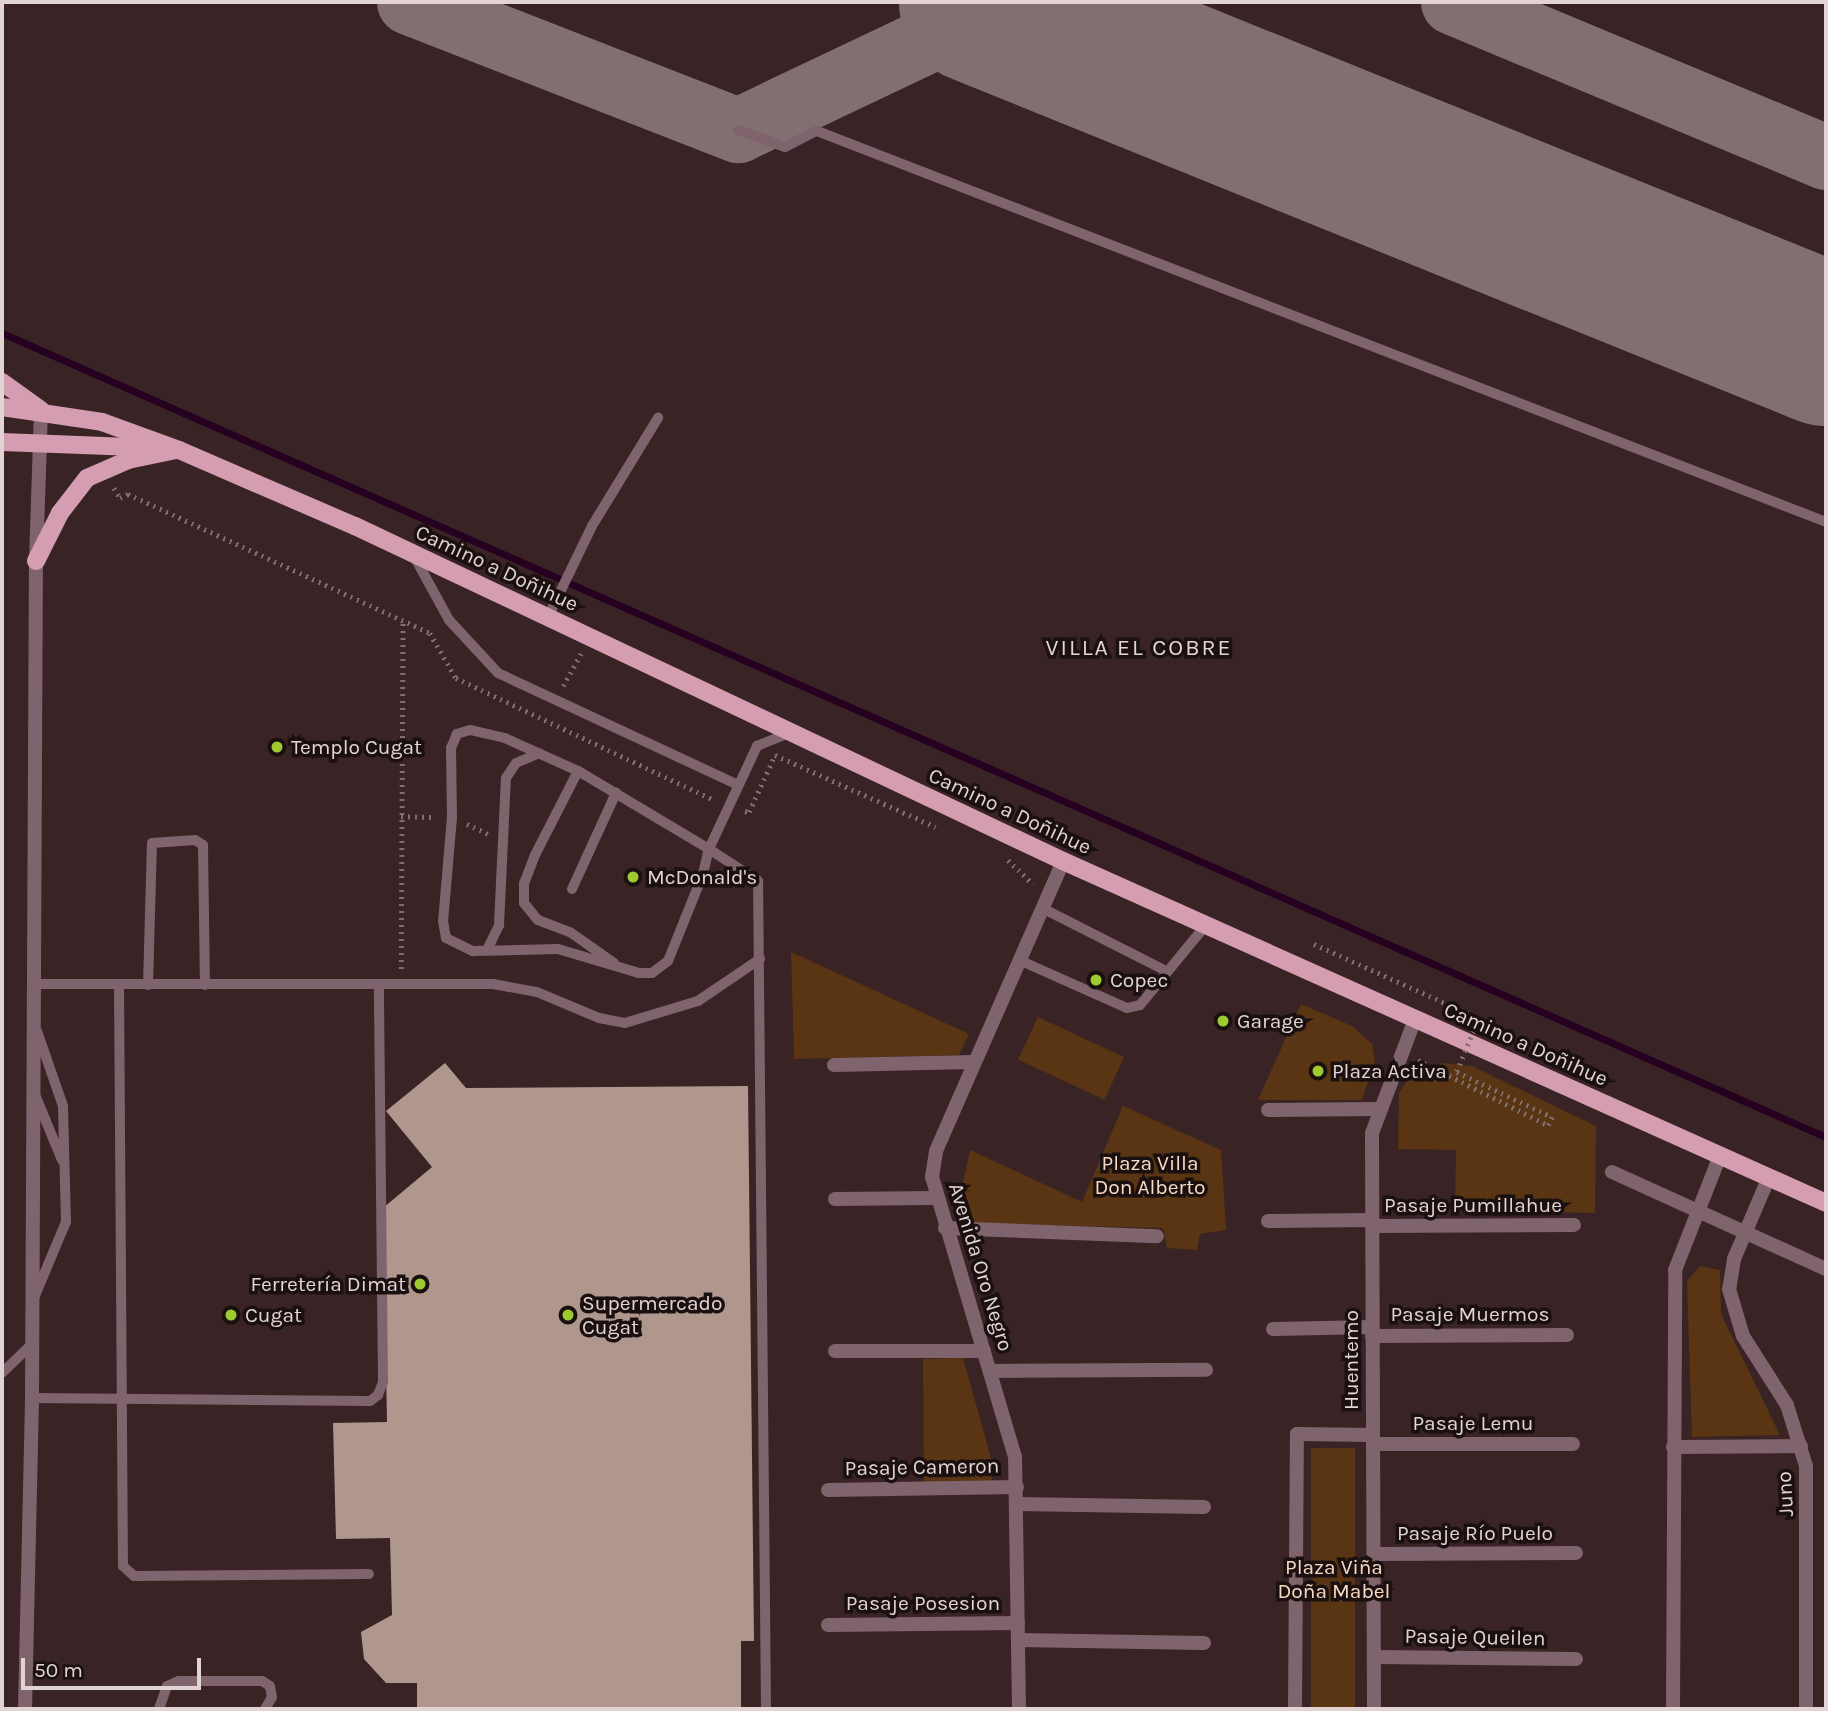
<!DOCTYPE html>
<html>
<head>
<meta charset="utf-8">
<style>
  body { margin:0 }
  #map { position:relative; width:1828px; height:1711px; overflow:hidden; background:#392324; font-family:Karla,sans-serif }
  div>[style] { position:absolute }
  .green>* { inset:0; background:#5a3513; transform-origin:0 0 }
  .stream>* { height:7px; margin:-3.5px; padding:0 3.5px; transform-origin:3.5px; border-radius:3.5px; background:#250021 }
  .taxiway>* { height:65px; margin:-32.5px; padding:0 32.5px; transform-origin:32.5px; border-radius:32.5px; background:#827070 }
  .runway>* { height:163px; margin:-81.5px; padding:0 81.5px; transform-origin:81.5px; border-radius:81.5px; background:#827070 }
  .building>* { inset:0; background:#b0978e }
  .path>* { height:4.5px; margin-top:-2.25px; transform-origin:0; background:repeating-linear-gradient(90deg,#806d6d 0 2px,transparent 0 7px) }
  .service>* { height:10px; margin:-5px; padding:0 5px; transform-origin:5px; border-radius:5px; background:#7f646e }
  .minor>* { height:14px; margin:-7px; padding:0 7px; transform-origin:7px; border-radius:7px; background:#7f646e }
  .tertiary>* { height:14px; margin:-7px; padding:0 7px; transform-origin:7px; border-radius:7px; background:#7f646e }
  .primary>* { height:18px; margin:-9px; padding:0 9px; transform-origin:9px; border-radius:9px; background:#d49db1 }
  .path-bridge>* { height:4.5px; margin-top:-2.25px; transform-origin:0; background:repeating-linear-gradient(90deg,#806d6d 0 2px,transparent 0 7px) }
  .dots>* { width:19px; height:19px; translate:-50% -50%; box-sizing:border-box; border:4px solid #1a1010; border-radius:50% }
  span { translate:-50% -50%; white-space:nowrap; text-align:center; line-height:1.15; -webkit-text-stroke:7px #1a1010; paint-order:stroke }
  .street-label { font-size:21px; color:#e3d4d4 }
  .poi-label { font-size:21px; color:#e3d4d4 }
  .left { translate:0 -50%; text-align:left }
  .right { translate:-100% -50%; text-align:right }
  .park-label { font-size:21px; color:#f8dac4 }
  .neighbourhood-label { font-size:23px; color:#e3d4d4; letter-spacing:2px }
  .frame { position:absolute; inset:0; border:4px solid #e3d4d4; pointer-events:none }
  .scale { position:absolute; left:21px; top:1658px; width:180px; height:32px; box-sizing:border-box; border:4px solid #e3d4d4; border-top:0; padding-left:9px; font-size:21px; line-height:24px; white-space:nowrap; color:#e3d4d4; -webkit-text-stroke:5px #1a1010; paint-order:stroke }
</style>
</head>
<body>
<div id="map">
  <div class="green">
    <i style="clip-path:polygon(791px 952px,969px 1034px,959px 1055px,794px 1059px)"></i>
    <i style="clip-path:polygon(1301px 1004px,1352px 1026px,1372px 1044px,1375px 1060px,1362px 1100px,1258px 1100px)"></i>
    <i style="left:1038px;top:1017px;width:95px;height:47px;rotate:25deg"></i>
    <i style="clip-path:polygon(1441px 1063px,1472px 1066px,1596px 1126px,1595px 1213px,1455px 1210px,1456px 1150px,1398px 1149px,1399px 1093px,1414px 1070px)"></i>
    <i style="clip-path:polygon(1123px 1106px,1221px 1150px,1226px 1230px,1200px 1234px,1197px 1250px,1167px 1248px,1163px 1228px,972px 1223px,966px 1217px,962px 1188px,970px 1150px,1082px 1202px)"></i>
    <i style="clip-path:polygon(1700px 1266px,1720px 1270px,1721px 1314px,1780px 1435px,1692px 1437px,1687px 1281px)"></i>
    <i style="clip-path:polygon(963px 1358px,990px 1454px,992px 1483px,924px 1483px,923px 1359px)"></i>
    <i style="left:1355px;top:1448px;width:261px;height:44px;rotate:90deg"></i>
  </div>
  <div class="stream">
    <i style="left:2px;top:333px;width:1993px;rotate:23.79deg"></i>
  </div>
  <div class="taxiway">
    <i style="left:409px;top:2px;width:353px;rotate:21.3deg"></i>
    <i style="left:738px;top:130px;width:284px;rotate:-25.4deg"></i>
    <i style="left:1137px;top:2px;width:88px;rotate:63.7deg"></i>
    <i style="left:1453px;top:2px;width:404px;rotate:22.6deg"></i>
  </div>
  <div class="runway">
    <i style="left:980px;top:2px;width:913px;rotate:22.01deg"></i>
  </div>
  <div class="building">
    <i style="clip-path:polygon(445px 1063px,466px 1088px,748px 1086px,754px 1641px,741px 1641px,741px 1709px,417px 1709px,417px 1683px,386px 1683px,364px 1659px,361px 1632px,392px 1615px,390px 1538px,336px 1539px,333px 1423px,387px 1422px,383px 1208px,432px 1167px,386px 1111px)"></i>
  </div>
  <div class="path">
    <i style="left:114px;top:488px;width:12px;rotate:59deg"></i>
    <i style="left:120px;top:498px;width:9px;rotate:-27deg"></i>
    <i style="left:128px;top:494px;width:332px;rotate:24.7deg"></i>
    <i style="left:430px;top:633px;width:52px;rotate:60deg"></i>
    <i style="left:456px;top:678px;width:285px;rotate:25.3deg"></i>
    <i style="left:563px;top:686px;width:38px;rotate:-61deg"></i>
    <i style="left:745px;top:811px;width:4px;rotate:14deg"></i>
    <i style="left:749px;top:812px;width:63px;rotate:-65.5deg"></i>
    <i style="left:775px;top:755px;width:176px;rotate:24.1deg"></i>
    <i style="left:401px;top:816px;width:34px;rotate:2deg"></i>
    <i style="left:467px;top:824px;width:23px;rotate:25deg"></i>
    <i style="left:1008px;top:860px;width:35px;rotate:44deg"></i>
    <i style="left:401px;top:969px;width:349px;rotate:-89.7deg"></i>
    <i style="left:1418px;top:1060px;width:145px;rotate:26.6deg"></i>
    <i style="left:1548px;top:1125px;width:9px;rotate:-63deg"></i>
  </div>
  <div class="service">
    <i style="left:738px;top:130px;width:50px;rotate:19.9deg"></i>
    <i style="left:785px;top:147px;width:36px;rotate:-27deg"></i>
    <i style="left:817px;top:131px;width:1082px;rotate:21.18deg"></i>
    <i style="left:414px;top:556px;width:73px;rotate:61.3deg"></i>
    <i style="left:449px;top:620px;width:72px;rotate:47.2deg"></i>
    <i style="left:498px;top:673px;width:265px;rotate:25deg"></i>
    <i style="left:548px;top:617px;width:101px;rotate:-64.2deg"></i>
    <i style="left:592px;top:526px;width:127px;rotate:-58.6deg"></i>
    <i style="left:578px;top:771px;width:94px;rotate:117.1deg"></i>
    <i style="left:535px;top:855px;width:30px;rotate:111deg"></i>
    <i style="left:524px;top:883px;width:20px;rotate:90deg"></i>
    <i style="left:524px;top:903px;width:22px;rotate:51deg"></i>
    <i style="left:538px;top:920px;width:34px;rotate:21deg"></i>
    <i style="left:570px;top:932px;width:54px;rotate:35.2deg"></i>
    <i style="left:572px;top:889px;width:106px;rotate:-65.4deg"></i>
    <i style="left:1042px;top:908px;width:139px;rotate:26.9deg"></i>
    <i style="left:487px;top:950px;width:28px;rotate:-64deg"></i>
    <i style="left:499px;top:925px;width:147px;rotate:-87.3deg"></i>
    <i style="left:506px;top:778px;width:18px;rotate:-56deg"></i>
    <i style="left:516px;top:763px;width:25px;rotate:-23deg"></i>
    <i style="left:1019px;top:960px;width:118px;rotate:24deg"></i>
    <i style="left:1127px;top:1008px;width:13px;rotate:-13deg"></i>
    <i style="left:1140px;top:1005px;width:104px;rotate:-50.5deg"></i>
    <i style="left:33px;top:984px;width:460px"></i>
    <i style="left:493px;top:984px;width:45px;rotate:10.3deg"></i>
    <i style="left:537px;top:992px;width:67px;rotate:22.8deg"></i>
    <i style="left:599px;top:1018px;width:26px;rotate:11deg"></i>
    <i style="left:625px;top:1023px;width:76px;rotate:-16.8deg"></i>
    <i style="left:698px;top:1001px;width:75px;rotate:-34.1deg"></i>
    <i style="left:119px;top:984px;width:582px;rotate:89.61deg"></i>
    <i style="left:123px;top:1566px;width:15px;rotate:42deg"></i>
    <i style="left:134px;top:1576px;width:235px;rotate:-0.5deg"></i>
    <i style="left:148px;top:985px;width:142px;rotate:-88.4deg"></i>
    <i style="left:152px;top:843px;width:43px;rotate:-4deg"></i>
    <i style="left:195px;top:840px;width:9px;rotate:32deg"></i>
    <i style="left:203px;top:845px;width:140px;rotate:89.2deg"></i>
    <i style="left:36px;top:1097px;width:68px;rotate:67.6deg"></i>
    <i style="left:34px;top:1298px;width:82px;rotate:-67.2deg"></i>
    <i style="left:66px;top:1222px;width:116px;rotate:-91.5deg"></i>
    <i style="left:63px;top:1106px;width:79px;rotate:-109.1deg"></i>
    <i style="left:2px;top:1373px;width:43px;rotate:-44.1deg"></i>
    <i style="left:32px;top:1398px;width:338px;rotate:0.5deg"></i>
    <i style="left:370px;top:1401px;width:10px;rotate:-37deg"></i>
    <i style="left:378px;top:1395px;width:14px;rotate:-69deg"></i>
    <i style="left:383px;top:1382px;width:398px;rotate:-90.6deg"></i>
    <i style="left:159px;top:1709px;width:24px;rotate:-71deg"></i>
    <i style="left:167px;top:1686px;width:13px;rotate:-23deg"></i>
    <i style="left:179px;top:1681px;width:83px"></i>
    <i style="left:262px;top:1681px;width:9px;rotate:32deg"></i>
    <i style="left:270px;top:1686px;width:11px;rotate:80deg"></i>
    <i style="left:272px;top:1697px;width:14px;rotate:120deg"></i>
    <i style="left:766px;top:1709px;width:828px;rotate:-90.55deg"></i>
    <i style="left:758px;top:881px;width:59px;rotate:-146.9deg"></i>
    <i style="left:709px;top:849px;width:152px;rotate:-149.2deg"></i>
    <i style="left:578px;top:771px;width:80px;rotate:-155.7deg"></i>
    <i style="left:505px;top:738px;width:36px;rotate:-167deg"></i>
    <i style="left:470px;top:730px;width:14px;rotate:163deg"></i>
    <i style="left:457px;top:734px;width:15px;rotate:113deg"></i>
    <i style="left:451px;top:748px;width:69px;rotate:89.2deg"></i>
    <i style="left:452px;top:817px;width:104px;rotate:94.9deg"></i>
    <i style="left:443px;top:921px;width:17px;rotate:80deg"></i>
    <i style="left:446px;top:938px;width:30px;rotate:26deg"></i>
    <i style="left:473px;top:951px;width:85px;rotate:-1.3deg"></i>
    <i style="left:558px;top:949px;width:84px;rotate:16.5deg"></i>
    <i style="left:639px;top:973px;width:13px"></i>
    <i style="left:652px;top:973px;width:20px;rotate:-37deg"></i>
    <i style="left:668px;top:961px;width:94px;rotate:-68.1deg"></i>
    <i style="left:703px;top:874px;width:26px;rotate:-77deg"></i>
    <i style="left:709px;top:849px;width:114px;rotate:-65deg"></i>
    <i style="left:757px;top:746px;width:35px;rotate:-22deg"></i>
  </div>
  <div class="minor">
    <i style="left:834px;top:1065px;width:140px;rotate:-1.2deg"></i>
    <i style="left:1268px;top:1110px;width:109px;rotate:-0.5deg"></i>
    <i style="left:1612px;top:1172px;width:235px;rotate:24.4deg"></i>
    <i style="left:1769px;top:1177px;width:89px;rotate:113.1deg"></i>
    <i style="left:1734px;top:1259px;width:30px;rotate:99deg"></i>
    <i style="left:1729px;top:1289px;width:49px;rotate:73.4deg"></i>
    <i style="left:1743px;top:1336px;width:82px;rotate:57.5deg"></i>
    <i style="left:1787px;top:1405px;width:64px;rotate:72.7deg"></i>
    <i style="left:1806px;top:1466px;width:243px;rotate:90deg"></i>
    <i style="left:835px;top:1199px;width:100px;rotate:-0.6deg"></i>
    <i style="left:1268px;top:1221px;width:104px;rotate:-0.6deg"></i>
    <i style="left:1372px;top:1226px;width:202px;rotate:-0.3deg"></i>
    <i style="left:945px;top:1228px;width:212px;rotate:2.2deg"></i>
    <i style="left:1273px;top:1329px;width:99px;rotate:-1.2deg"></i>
    <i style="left:1372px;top:1336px;width:195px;rotate:-0.3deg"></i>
    <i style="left:835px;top:1351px;width:149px"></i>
    <i style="left:990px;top:1371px;width:216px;rotate:-0.3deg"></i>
    <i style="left:1373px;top:1444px;width:200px"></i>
    <i style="left:1673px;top:1447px;width:128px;rotate:-0.4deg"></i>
    <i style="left:828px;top:1490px;width:189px;rotate:-0.9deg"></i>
    <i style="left:1017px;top:1504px;width:187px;rotate:0.9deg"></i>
    <i style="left:1374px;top:1554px;width:202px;rotate:-0.3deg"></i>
    <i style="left:828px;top:1625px;width:190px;rotate:-0.6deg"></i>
    <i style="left:1018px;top:1640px;width:186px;rotate:0.9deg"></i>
    <i style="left:1374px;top:1657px;width:202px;rotate:0.6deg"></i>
    <i style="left:1019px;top:1709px;width:252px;rotate:-90.9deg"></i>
    <i style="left:1015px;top:1457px;width:292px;rotate:-106.5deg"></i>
    <i style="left:932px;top:1177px;width:26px;rotate:-81deg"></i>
    <i style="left:936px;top:1151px;width:317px;rotate:-66.3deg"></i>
    <i style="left:1295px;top:1709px;width:275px;rotate:-89.6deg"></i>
    <i style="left:1297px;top:1434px;width:76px;rotate:0.8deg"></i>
    <i style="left:1374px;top:1709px;width:576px;rotate:-90.2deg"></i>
    <i style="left:1372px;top:1133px;width:122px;rotate:-69.3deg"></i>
    <i style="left:1673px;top:1709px;width:439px;rotate:-89.7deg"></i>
    <i style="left:1675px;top:1270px;width:123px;rotate:-68.5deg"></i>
  </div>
  <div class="tertiary">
    <i style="left:25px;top:1709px;width:311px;rotate:-88.7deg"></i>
    <i style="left:32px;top:1398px;width:837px;rotate:-89.73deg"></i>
    <i style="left:36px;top:561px;width:151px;rotate:-88.1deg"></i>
  </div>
  <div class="primary">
    <i style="left:2px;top:382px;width:48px;rotate:35.7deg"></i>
    <i style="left:2px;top:407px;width:101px;rotate:8.5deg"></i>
    <i style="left:102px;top:422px;width:82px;rotate:20deg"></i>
    <i style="left:179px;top:450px;width:192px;rotate:23.4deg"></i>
    <i style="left:355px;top:526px;width:783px;rotate:25.32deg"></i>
    <i style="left:1063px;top:861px;width:836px;rotate:24.14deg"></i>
    <i style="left:2px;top:442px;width:153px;rotate:2.2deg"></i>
    <i style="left:36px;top:561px;width:54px;rotate:-63.4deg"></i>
    <i style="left:60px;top:513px;width:44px;rotate:-52.4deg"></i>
    <i style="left:87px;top:478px;width:45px;rotate:-23.7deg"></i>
    <i style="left:128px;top:460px;width:49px;rotate:-11.8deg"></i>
  </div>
  <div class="path-bridge">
    <i style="left:1314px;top:944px;width:181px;rotate:24.2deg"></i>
    <i style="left:1479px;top:1018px;width:58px;rotate:112.2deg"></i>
    <i style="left:1457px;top:1072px;width:105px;rotate:25.3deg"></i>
  </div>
  <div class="dots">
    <i style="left:277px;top:747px;background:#9eca2f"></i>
    <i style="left:633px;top:877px;background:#9eca2f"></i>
    <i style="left:1096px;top:980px;background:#9eca2f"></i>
    <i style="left:1223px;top:1021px;background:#9eca2f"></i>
    <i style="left:1318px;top:1071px;background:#9eca2f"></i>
    <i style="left:420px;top:1284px;background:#9eca2f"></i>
    <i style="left:231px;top:1315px;background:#9eca2f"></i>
    <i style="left:568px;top:1315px;background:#9eca2f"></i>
  </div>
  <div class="street-label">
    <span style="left:497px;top:568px;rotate:25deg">Camino a Doñihue</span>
    <span style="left:1010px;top:811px;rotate:25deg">Camino a Doñihue</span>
    <span style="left:1526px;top:1044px;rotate:24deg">Camino a Doñihue</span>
    <span style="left:1473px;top:1205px">Pasaje Pumillahue</span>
    <span style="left:981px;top:1267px;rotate:73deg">Avenida Oro Negro</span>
    <span style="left:1470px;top:1314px">Pasaje Muermos</span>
    <span style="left:1351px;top:1360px;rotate:-90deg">Huentemo</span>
    <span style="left:1473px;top:1423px">Pasaje Lemu</span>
    <span style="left:922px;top:1467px;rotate:-1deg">Pasaje Cameron</span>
    <span style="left:1785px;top:1494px;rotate:-93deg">Juno</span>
    <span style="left:1475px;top:1533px">Pasaje Río Puelo</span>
    <span style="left:923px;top:1603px">Pasaje Posesion</span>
    <span style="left:1475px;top:1637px;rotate:1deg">Pasaje Queilen</span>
  </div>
  <div class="poi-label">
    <span class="left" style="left:291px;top:747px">Templo Cugat</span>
    <span class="left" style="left:647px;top:877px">McDonald's</span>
    <span class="left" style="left:1110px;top:980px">Copec</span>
    <span class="left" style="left:1237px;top:1021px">Garage</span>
    <span class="left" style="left:1332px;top:1071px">Plaza Activa</span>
    <span class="right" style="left:406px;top:1284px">Ferretería Dimat</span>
    <span class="left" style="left:582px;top:1315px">Supermercado<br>Cugat</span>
    <span class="left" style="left:245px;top:1315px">Cugat</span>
  </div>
  <div class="park-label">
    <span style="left:1150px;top:1175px">Plaza Villa<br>Don Alberto</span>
    <span style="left:1334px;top:1579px">Plaza Viña<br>Doña Mabel</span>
  </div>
  <div class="neighbourhood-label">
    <span style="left:1139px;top:648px">VILLA EL COBRE</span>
  </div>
  <div class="frame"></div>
  <div class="scale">50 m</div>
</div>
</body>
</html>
